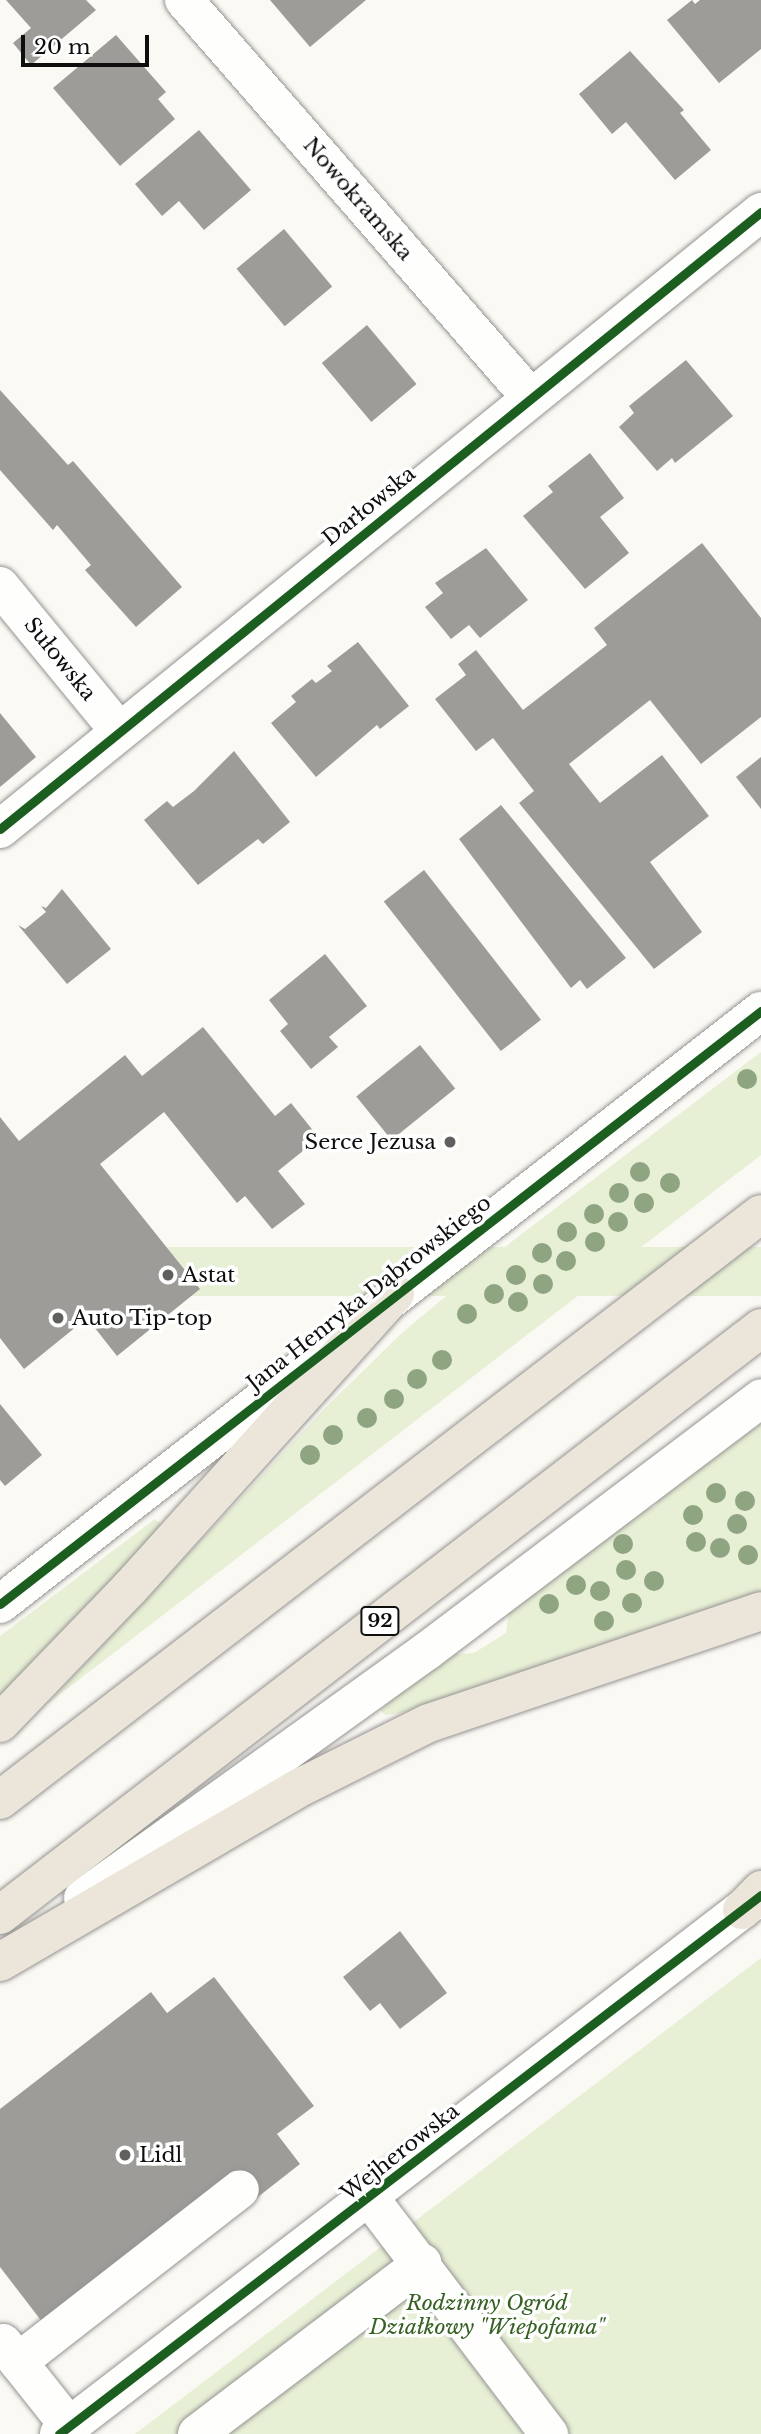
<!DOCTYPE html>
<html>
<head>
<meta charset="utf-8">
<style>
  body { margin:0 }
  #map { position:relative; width:761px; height:2434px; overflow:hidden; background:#fbf9f4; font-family:"Libre Baskerville",serif }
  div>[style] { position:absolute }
  .green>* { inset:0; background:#e7efd5; transform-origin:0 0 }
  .building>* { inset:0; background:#9e9c99; transform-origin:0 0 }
  .roads { filter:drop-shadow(0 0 2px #959492) drop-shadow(0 0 2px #959492) }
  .minor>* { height:38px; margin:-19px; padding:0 19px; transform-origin:19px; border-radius:19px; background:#fefefd }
  .major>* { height:38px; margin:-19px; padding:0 19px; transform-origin:19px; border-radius:19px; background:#ebe5da }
  .cycleway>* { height:9px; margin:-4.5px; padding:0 4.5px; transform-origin:4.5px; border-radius:4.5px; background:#1b5e20 }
  .trees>* { width:20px; height:20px; margin:-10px; border-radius:50%; background:#8fa581 }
  .dots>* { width:19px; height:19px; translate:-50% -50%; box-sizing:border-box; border:4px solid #fff; border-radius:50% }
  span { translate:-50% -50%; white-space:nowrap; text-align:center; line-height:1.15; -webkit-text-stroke:7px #fff; paint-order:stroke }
  .shield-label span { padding:2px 5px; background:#fff; border:2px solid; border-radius:5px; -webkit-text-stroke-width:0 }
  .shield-label { font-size:19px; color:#0e0e0e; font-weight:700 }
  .street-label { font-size:21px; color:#0e0e0e }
  .poi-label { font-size:21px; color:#0e0e0e }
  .right { translate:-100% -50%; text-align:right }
  .left { translate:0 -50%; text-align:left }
  .park-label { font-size:21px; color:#366123; font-style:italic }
  .scale { position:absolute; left:21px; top:35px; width:128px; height:32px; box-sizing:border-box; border:4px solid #0e0e0e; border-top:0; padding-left:9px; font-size:21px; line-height:24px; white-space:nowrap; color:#0e0e0e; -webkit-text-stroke:5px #fff; paint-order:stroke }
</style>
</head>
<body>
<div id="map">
  <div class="green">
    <i style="clip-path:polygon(761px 1052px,761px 1155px,46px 1705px,329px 1404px,403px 1332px,515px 1239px)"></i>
    <i style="left:761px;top:1247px;width:49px;height:960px;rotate:90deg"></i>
    <i style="clip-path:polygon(761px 1423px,761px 1596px,401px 1713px,385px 1715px,381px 1710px,439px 1655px,474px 1653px,506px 1633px,509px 1612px,648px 1508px,655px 1507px,658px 1500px)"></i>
    <i style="clip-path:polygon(155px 1519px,165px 1528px,0 1698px,0 1636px)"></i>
    <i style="clip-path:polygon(761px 1958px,761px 2434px,135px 2434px,582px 2094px)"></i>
  </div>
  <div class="building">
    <i style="clip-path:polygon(6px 0,86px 0,96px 10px,31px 65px,13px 43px,31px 28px)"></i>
    <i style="clip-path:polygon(270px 0,366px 0,310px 47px)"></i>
    <i style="clip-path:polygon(692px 0,695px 4px,700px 0,761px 0,761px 49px,719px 83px,667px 20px)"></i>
    <i style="clip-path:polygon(116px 35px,166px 92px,158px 99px,175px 119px,120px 166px,53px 88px)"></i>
    <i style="clip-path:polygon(630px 51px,684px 110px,680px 113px,711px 150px,675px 180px,626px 122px,612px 134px,579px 94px)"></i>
    <i style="clip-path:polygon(199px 130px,251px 190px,204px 230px,179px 201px,162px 216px,135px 184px)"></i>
    <i style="left:284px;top:229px;width:75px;height:62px;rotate:50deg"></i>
    <i style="left:367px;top:325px;width:77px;height:59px;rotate:50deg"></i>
    <i style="clip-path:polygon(686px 360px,733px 416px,675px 463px,672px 458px,657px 471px,619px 427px,634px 413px,629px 406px)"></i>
    <i style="clip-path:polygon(0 390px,68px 465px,73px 461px,182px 587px,136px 627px,85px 570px,91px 565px,57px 525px,53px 530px,0 470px)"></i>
    <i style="clip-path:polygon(590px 453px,624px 498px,600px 517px,629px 553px,585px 589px,523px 516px,553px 492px,548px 486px)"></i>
    <i style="clip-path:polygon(702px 543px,761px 618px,761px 717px,701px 764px,650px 700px,569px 764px,600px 803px,662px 755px,709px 816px,650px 862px,702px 932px,654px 969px,519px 803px,534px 791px,493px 738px,476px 751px,435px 699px,466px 675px,458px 664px,476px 650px,523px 710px,607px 645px,594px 628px)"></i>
    <i style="clip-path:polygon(486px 548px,528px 600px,480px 638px,469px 625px,451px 639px,425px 607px,443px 593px,435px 583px)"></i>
    <i style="clip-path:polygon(358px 642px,409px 706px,380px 729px,377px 725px,316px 777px,271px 723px,296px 702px,291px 696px,312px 679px,316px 683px,332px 671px,327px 666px)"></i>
    <i style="clip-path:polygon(0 713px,36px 757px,0 787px)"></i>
    <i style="clip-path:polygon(234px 751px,290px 822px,263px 844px,258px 839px,198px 885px,144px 820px,167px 801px,173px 807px,194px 791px)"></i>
    <i style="clip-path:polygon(761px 757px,761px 809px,736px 777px)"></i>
    <i style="clip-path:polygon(501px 805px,626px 958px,587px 989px,580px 980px,571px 988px,459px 839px)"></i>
    <i style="left:424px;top:870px;width:190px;height:51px;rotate:52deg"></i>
    <i style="clip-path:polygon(62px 889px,111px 949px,67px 984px,18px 925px,25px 929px,46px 912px,41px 906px,46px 908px)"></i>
    <i style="clip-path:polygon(325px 954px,367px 1006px,329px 1037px,338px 1047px,311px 1069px,280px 1031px,288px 1024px,269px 1000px)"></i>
    <i style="clip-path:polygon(203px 1027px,275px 1116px,291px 1103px,319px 1138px,278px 1171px,305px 1204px,272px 1229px,245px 1196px,237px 1203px,164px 1112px,100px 1164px,200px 1289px,117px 1356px,87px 1318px,24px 1369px,0 1338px,0 1117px,19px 1141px,125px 1055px,142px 1076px)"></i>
    <i style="left:420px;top:1045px;width:56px;height:82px;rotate:51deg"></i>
    <i style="clip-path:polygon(0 1404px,42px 1455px,5px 1486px,0 1480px)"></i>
    <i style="clip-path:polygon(400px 1931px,447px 1993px,400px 2029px,380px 2003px,370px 2011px,343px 1977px)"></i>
    <i style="clip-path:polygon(214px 1977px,314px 2106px,277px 2134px,300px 2164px,250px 2203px,43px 2323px,0 2267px,0 2109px,151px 1992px,167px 2013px)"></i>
  </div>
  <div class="roads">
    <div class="minor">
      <i style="left:184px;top:0;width:528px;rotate:48.92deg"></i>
      <i style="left:0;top:586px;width:188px;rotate:50.6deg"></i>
      <i style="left:0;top:829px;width:980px;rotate:-39.03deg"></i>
      <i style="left:0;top:1604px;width:965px;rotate:-37.93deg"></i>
      <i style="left:83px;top:1898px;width:423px;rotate:-35.7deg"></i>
      <i style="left:427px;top:1651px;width:419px;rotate:-37.1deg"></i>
      <i style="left:369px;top:2197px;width:298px;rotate:52.8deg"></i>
      <i style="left:3px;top:2343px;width:106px;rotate:51.5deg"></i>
      <i style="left:18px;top:2362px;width:281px;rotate:-37.9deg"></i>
      <i style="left:59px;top:2434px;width:885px;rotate:-37.52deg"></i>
      <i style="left:197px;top:2434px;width:283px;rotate:-37.2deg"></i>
    </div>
    <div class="major">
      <i style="left:0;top:1723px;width:187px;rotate:-46.1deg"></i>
      <i style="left:130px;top:1588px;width:396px;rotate:-48deg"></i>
      <i style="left:0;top:1800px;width:960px;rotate:-37.6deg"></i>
      <i style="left:742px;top:1910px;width:28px;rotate:-46deg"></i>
      <i style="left:0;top:1915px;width:961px;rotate:-37.64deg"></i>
      <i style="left:0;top:1962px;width:341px;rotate:-30.2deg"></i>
      <i style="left:295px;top:1790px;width:150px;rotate:-26.6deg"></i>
      <i style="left:429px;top:1723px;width:350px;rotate:-18.6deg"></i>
    </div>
  </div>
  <div class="cycleway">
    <i style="left:0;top:829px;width:980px;rotate:-39.03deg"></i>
    <i style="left:0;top:1604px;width:965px;rotate:-37.93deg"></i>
    <i style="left:59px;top:2434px;width:885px;rotate:-37.52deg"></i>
  </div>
  <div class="trees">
    <i style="left:747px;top:1079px"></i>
    <i style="left:640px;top:1172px"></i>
    <i style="left:670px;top:1183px"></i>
    <i style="left:619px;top:1193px"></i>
    <i style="left:644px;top:1203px"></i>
    <i style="left:594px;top:1214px"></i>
    <i style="left:618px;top:1222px"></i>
    <i style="left:567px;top:1232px"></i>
    <i style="left:595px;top:1242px"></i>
    <i style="left:542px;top:1253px"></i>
    <i style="left:566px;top:1261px"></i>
    <i style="left:516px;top:1275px"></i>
    <i style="left:543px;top:1284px"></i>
    <i style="left:494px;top:1294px"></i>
    <i style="left:518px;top:1302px"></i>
    <i style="left:467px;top:1314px"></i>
    <i style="left:442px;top:1360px"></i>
    <i style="left:417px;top:1379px"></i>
    <i style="left:394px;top:1399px"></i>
    <i style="left:367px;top:1418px"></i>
    <i style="left:333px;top:1435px"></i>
    <i style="left:310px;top:1455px"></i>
    <i style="left:716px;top:1493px"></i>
    <i style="left:745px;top:1501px"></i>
    <i style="left:693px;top:1515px"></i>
    <i style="left:737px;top:1524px"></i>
    <i style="left:696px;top:1542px"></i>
    <i style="left:623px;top:1544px"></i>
    <i style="left:720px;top:1548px"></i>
    <i style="left:748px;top:1555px"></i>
    <i style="left:626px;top:1570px"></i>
    <i style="left:654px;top:1581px"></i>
    <i style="left:576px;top:1585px"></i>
    <i style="left:600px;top:1591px"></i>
    <i style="left:632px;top:1603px"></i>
    <i style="left:549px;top:1604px"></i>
    <i style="left:604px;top:1621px"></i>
  </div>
  <div class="dots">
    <i style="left:450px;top:1142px;background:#61605e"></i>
    <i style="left:168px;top:1275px;background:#61605e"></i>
    <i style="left:58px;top:1318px;background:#61605e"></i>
    <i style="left:125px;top:2155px;background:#61605e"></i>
  </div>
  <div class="shield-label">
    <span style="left:380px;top:1621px">92</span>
  </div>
  <div class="street-label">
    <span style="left:358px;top:199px;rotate:49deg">Nowokramska</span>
    <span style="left:369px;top:506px;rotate:-39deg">Darłowska</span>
    <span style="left:60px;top:659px;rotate:51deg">Sułowska</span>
    <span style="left:369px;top:1293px;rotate:-38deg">Jana Henryka Dąbrowskiego</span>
    <span style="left:400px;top:2152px;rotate:-38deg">Wejherowska</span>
  </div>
  <div class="poi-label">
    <span class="right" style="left:436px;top:1142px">Serce Jezusa</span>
    <span class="left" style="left:182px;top:1275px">Astat</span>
    <span class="left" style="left:72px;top:1318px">Auto Tip-top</span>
    <span class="left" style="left:139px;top:2155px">Lidl</span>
  </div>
  <div class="park-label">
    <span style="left:487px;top:2315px">Rodzinny Ogród<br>Działkowy "Wiepofama"</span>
  </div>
  <div class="scale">20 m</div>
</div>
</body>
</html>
